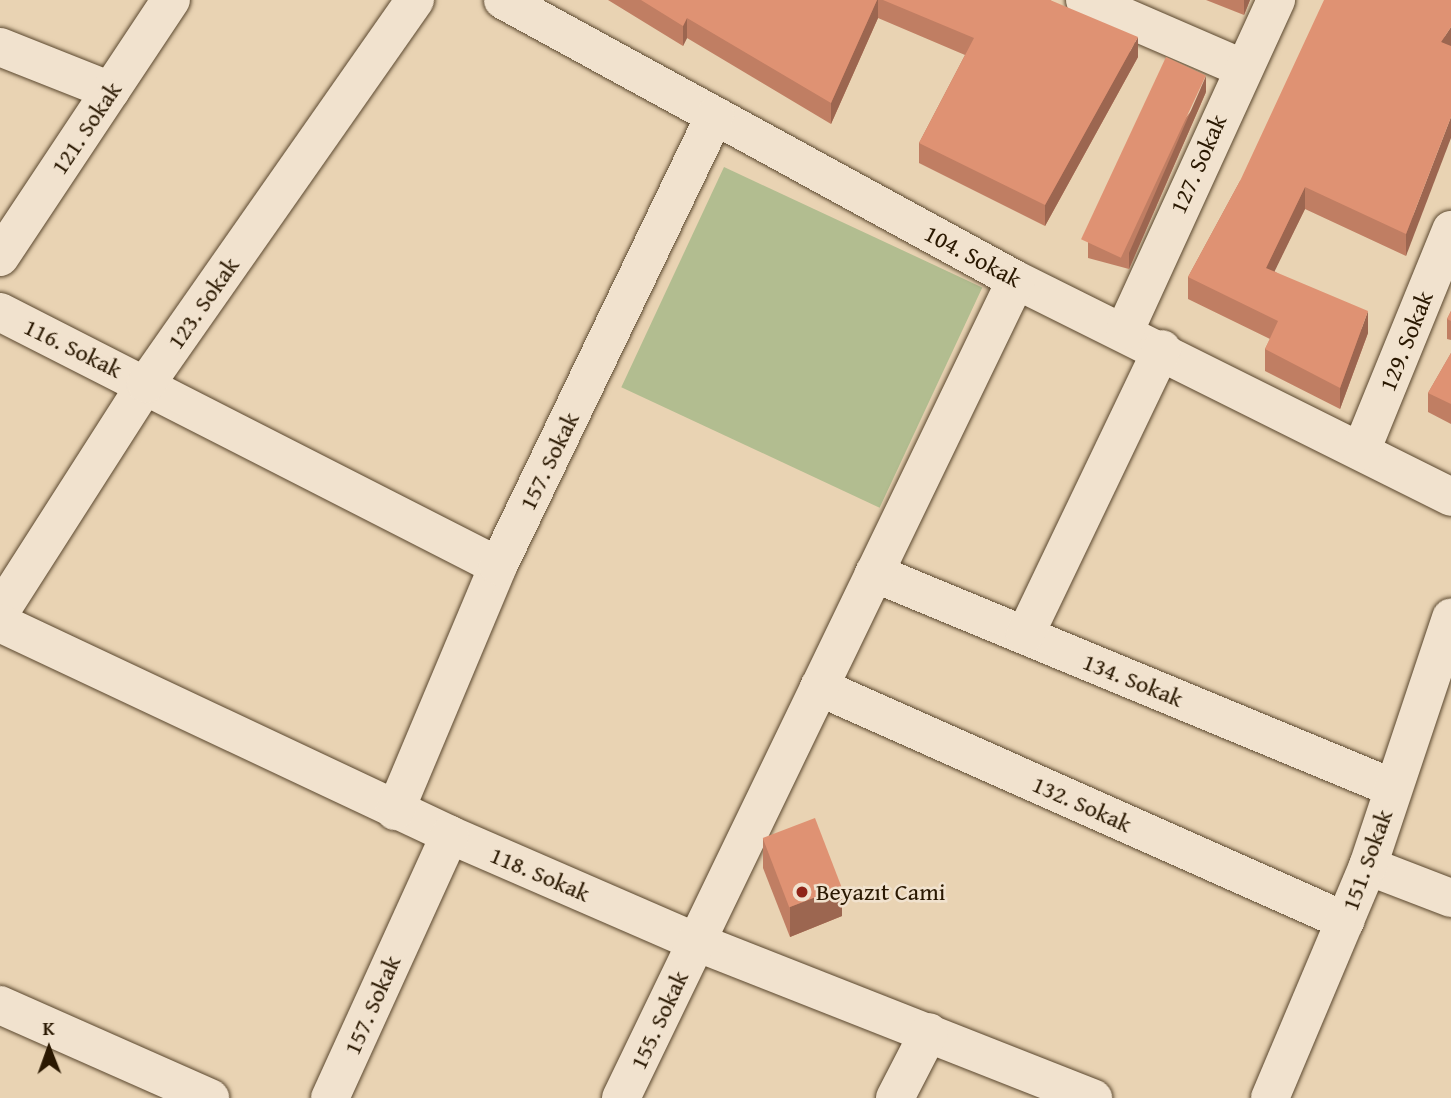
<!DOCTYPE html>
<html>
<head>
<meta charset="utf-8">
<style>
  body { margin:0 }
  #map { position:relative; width:1451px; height:1098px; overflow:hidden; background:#e9d3b3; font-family:"Gentium Book Plus",serif }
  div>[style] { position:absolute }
  .green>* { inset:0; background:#b2bd90; transform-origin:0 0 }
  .roads { filter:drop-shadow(0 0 2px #5a472e) drop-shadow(0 0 2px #5a472e) }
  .minor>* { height:38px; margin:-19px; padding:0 19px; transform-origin:19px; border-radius:19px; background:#f1e2ce }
  .wall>* { inset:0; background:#c07e63 }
  .shaded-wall>* { inset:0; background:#9c6650 }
  .building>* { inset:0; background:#df9273; transform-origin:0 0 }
  .dots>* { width:19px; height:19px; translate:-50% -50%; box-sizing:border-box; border:4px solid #f1e2ce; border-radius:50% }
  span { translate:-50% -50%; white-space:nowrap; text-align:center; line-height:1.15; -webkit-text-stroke:5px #f1e2ce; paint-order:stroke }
  .street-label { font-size:24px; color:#2a1801 }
  .poi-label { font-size:24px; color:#2a1801 }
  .left { translate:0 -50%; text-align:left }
  .north { position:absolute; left:14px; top:1014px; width:70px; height:70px; -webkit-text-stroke:5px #f1e2ce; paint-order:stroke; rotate:359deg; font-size:19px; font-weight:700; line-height:28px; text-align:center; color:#2a1801 }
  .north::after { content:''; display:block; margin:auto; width:24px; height:32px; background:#2a1801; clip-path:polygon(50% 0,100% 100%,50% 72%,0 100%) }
</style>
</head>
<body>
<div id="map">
  <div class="green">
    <i style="left:724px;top:167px;width:285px;height:243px;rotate:25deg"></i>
  </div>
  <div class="roads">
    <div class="minor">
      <i style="left:503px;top:0;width:584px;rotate:28.63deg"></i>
      <i style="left:1016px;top:280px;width:486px;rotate:26.5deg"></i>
      <i style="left:1085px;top:0;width:169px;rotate:23.4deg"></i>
      <i style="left:0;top:47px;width:119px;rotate:21.6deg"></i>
      <i style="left:0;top:257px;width:309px;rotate:-56.4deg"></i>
      <i style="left:0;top:312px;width:559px;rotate:27.02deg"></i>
      <i style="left:1125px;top:330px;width:363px;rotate:-65.4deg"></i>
      <i style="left:1361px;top:451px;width:239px;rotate:-67.8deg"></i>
      <i style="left:874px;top:573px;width:562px;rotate:22.5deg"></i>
      <i style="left:0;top:612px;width:271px;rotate:-57.4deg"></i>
      <i style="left:146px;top:384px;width:469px;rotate:-55deg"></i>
      <i style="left:0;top:623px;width:497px;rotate:25.2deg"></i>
      <i style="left:450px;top:835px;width:268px;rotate:23.5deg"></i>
      <i style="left:696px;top:942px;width:427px;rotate:21.5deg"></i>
      <i style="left:1025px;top:635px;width:317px;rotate:-64.4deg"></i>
      <i style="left:819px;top:687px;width:576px;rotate:23.98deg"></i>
      <i style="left:395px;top:811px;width:266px;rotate:-67.2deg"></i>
      <i style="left:498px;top:566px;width:500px;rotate:-64.3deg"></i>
      <i style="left:1368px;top:866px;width:89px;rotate:21.1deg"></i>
      <i style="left:0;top:1005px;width:230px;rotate:23.9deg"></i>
      <i style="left:330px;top:1098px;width:289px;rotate:-65.5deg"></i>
      <i style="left:621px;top:1098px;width:908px;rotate:-64.22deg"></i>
      <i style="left:895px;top:1098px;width:74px;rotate:-62.7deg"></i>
      <i style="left:1270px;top:1098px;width:252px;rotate:-67.1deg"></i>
      <i style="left:1368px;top:866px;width:262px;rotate:-71.5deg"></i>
    </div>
  </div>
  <div class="wall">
    <i style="clip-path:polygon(608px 0,1050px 0,1138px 57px,1045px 226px,919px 163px,919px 143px,965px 55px,878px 18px,831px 124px,687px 38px,683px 46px)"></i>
    <i style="clip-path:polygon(1206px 0,1250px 0,1244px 15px)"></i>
    <i style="clip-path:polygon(1451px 0,1406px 256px,1305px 209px,1274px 271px,1368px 333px,1340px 409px,1265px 371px,1265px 349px,1270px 339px,1188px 299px,1188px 277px,1240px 181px)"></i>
    <i style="clip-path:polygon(1206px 92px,1129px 269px,1088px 258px,1088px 242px)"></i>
    <i style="clip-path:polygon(1451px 311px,1451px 340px,1447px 339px,1447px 319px)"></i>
    <i style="clip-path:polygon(1451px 353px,1451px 424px,1428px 412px,1428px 393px)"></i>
    <i style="clip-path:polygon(763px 838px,842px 916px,790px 937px,763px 868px)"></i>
  </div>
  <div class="shaded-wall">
    <i style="clip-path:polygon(877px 0,878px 0,878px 18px,831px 124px,831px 103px)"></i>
    <i style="clip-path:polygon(1244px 0,1250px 0,1244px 15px)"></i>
    <i style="clip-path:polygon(687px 18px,687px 38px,683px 46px,683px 26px)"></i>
    <i style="clip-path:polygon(1451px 27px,1451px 49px,1441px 42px)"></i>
    <i style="clip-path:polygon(1138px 37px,1138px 57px,1045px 226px,1045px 205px)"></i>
    <i style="clip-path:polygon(1206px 76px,1206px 92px,1129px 269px,1129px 253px)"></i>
    <i style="clip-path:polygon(1451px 117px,1451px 138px,1406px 256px,1406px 234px)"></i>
    <i style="clip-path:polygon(1305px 187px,1305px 209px,1266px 289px,1266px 268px)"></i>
    <i style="clip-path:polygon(1368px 311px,1368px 333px,1340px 409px,1340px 388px)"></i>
    <i style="clip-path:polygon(842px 887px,842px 916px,790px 937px,790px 907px)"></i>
  </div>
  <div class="building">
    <i style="clip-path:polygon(641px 0,877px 0,831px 103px,687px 18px,683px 26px)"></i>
    <i style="clip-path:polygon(883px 0,1050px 0,1138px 37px,1045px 205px,919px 143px,974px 38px)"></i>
    <i style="clip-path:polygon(1324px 0,1451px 0,1451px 27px,1441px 42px,1451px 46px,1451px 117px,1406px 234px,1305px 187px,1266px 268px,1368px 311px,1340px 388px,1265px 349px,1278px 321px,1188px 277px,1240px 181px)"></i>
    <i style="left:1166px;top:57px;width:44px;height:201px;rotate:25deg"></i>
    <i style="clip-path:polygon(1451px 311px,1451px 321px,1447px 319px)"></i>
    <i style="clip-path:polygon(1451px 353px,1451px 404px,1428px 393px)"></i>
    <i style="left:815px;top:818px;width:74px;height:56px;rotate:69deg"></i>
  </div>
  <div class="dots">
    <i style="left:802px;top:892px;background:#8f2418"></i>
  </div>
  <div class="street-label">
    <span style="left:86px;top:128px;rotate:-56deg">121. Sokak</span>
    <span style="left:1198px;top:164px;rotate:-66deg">127. Sokak</span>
    <span style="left:973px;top:256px;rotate:28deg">104. Sokak</span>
    <span style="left:203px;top:303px;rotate:-55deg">123. Sokak</span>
    <span style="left:1406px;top:341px;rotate:-68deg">129. Sokak</span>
    <span style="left:73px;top:348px;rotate:26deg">116. Sokak</span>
    <span style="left:549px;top:461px;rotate:-64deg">157. Sokak</span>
    <span style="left:1133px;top:680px;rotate:22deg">134. Sokak</span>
    <span style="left:1082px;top:804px;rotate:24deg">132. Sokak</span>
    <span style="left:1367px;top:860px;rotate:-70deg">151. Sokak</span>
    <span style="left:540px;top:874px;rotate:23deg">118. Sokak</span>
    <span style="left:372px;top:1005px;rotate:-66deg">157. Sokak</span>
    <span style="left:659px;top:1020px;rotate:-65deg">155. Sokak</span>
  </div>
  <div class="poi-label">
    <span class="left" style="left:816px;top:892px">Beyazıt Cami</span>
  </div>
  <div class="north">K</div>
</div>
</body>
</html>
